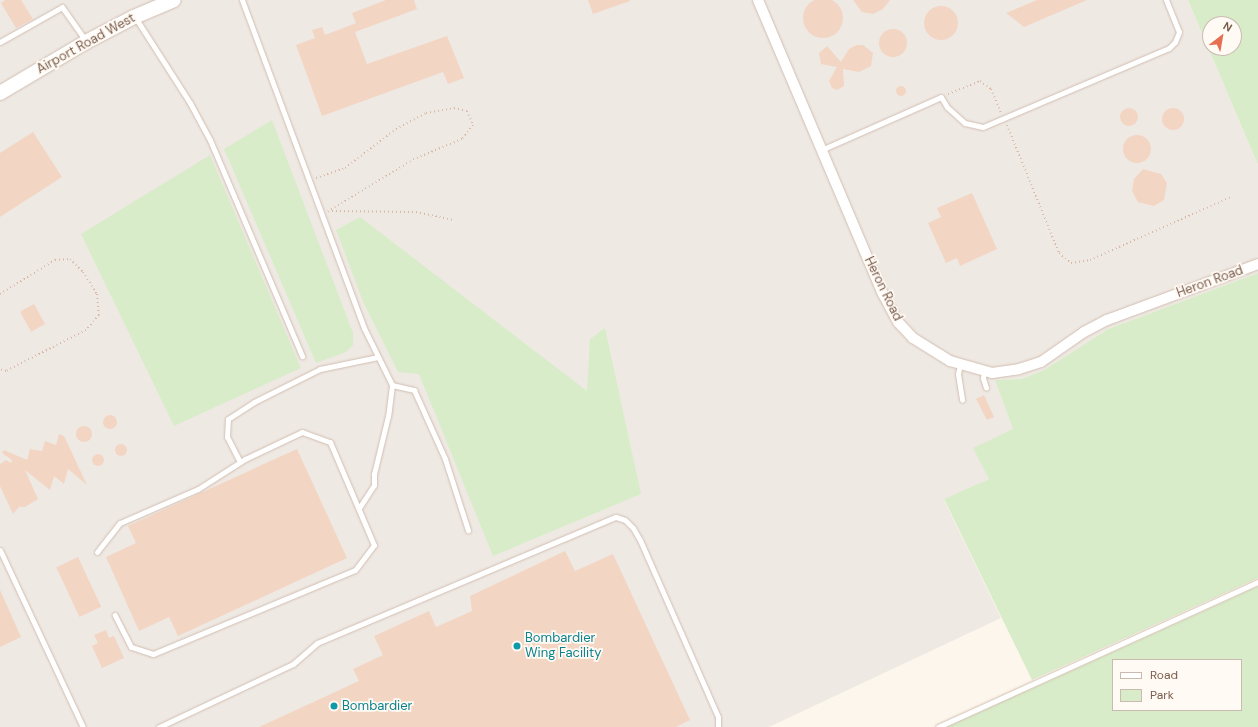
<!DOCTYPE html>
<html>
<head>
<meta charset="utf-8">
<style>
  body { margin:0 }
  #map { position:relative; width:1258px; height:727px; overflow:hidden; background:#fdf6ec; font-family:"DM Sans",sans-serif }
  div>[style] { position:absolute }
  .industrial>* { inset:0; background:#efe9e4 }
  .green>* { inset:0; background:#d8ecc9 }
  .building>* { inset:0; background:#f3d5c3; transform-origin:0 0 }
  .round { border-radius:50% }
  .path>* { height:2px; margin-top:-1px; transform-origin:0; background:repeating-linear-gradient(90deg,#d9b8a5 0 1px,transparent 0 4px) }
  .roads { filter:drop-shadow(0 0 1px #d1beb0) drop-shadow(0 0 1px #d1beb0) }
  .lane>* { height:5px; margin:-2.5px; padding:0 2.5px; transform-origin:2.5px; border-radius:2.5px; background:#fff }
  .street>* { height:10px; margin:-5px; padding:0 5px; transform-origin:5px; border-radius:5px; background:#fff }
  .secondary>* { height:14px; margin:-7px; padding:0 7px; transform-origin:7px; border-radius:7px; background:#fff }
  .dots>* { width:11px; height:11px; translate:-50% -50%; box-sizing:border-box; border:2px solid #fffaf3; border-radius:50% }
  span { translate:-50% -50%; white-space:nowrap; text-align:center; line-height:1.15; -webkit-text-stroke:3.5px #fffaf3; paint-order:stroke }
  .street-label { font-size:13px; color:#7a5c4d }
  .culture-label { font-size:13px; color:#0d838f }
  .left { translate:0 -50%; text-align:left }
  .legend { position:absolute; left:1112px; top:659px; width:130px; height:52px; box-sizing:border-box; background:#fffaf3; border:1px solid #cabbb1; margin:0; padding:5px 7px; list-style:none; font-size:12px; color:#7a5c4d }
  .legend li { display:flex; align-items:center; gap:8px; height:20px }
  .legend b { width:20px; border:1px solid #cabbb1 }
  .north { position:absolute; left:1202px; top:16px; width:40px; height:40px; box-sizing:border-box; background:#fffaf3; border:1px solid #cabbb1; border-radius:50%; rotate:31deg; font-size:11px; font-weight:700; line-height:16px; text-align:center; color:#7a5c4d }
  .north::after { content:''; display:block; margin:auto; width:14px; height:18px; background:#e76f51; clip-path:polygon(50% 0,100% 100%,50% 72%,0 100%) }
</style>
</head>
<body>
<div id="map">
  <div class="industrial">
    <i style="clip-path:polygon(0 0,1188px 0,1258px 165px,1258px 273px,1108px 329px,1044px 370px,1021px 379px,995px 380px,1014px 429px,989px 479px,944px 500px,1001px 618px,769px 727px,0 727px)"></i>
  </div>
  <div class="green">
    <i style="clip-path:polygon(evenodd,1188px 0,1258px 0,1258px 165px,1188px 0,1210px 24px,1234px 24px,1234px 48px,1210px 48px,1210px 24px)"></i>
    <i style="clip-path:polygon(272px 120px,353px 333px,353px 345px,346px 352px,316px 363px,224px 149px)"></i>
    <i style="clip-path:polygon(210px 155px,301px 368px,174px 426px,81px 234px)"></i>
    <i style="clip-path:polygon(360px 217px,587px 391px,590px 339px,605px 328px,641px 494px,493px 556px,419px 374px,398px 372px,364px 304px,336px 230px)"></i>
    <i style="clip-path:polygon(1258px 273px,1258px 578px,1032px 680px,944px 499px,989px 479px,973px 448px,1013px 429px,995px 380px,1021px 379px,1044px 370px,1108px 329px)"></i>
    <i style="clip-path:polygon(evenodd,1258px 586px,1258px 727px,946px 727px,1230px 599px,1258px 586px,1113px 660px,1241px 660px,1241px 710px,1113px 710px,1113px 660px)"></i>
  </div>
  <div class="building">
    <i class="round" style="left:803px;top:-2px;width:40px;height:40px"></i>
    <i style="clip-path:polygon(5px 0,21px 0,33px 19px,16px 28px,1px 3px)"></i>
    <i style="clip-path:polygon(386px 0,414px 0,417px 9px,355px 32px,367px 64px,447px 36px,464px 78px,448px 84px,443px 72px,322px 116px,296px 45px,315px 38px,312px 30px,322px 27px,325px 35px,356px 23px,352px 13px)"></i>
    <i style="clip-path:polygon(588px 0,630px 0,630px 1px,593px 14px)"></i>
    <i style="clip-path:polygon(853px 0,890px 0,883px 9px,873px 14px,862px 12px)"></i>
    <i style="clip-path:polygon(1037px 0,1087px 0,1024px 27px,1006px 13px)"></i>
    <i class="round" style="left:924px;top:6px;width:34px;height:34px"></i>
    <i class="round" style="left:879px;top:29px;width:28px;height:28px"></i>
    <i style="clip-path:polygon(857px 45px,863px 45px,873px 53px,871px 66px,859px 72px,843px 69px,844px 86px,837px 90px,832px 88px,829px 81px,837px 67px,821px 64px,819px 53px,827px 46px,841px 62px,849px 49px)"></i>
    <i class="round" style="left:896px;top:86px;width:10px;height:10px"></i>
    <i class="round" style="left:1120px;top:108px;width:18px;height:18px"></i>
    <i class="round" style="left:1162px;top:108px;width:22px;height:22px"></i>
    <i style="clip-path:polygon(33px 132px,62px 177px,0 217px,0 153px)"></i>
    <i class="round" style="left:1123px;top:135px;width:28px;height:28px"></i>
    <i style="clip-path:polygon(1143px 169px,1161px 174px,1167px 183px,1164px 200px,1154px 206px,1138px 202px,1132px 191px,1134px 179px)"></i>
    <i style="clip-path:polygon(972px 193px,997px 249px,960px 266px,957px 258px,946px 263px,928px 223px,941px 217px,937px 208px)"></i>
    <i style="left:34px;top:304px;width:23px;height:16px;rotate:61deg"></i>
    <i style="clip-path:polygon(984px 395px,994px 417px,987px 420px,976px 399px)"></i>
    <i class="round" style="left:103px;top:415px;width:14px;height:14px"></i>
    <i class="round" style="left:76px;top:426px;width:16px;height:16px"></i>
    <i style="clip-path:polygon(59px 434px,64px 436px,87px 485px,68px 469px,64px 484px,54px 476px,50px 490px,25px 470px,38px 499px,25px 507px,19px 507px,13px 514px,0 486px,0 464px,6px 460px,11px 463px,12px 460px,2px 453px,4px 450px,27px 460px,30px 449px,42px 451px,45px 441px,56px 445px)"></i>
    <i class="round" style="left:115px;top:444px;width:12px;height:12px"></i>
    <i style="clip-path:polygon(297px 449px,347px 558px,178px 636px,169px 617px,139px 631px,106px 557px,136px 543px,128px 526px)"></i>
    <i class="round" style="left:92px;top:454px;width:12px;height:12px"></i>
    <i style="clip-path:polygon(565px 551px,575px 571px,613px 554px,690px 720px,676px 727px,259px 727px,359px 681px,353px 669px,383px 655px,374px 636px,429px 611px,436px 627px,472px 611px,470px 596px)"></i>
    <i style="left:78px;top:557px;width:55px;height:24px;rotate:65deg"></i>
    <i style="clip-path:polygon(0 590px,21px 637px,0 647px)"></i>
    <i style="clip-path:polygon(106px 630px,109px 638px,114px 636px,124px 658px,102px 668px,92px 646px,98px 643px,94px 635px)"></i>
  </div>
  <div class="path">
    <i style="left:948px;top:94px;width:35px;rotate:-22deg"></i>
    <i style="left:980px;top:81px;width:14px;rotate:36deg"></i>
    <i style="left:991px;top:89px;width:25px;rotate:67deg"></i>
    <i style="left:1007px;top:125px;width:138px;rotate:67.9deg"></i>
    <i style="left:1059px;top:253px;width:16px;rotate:40deg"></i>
    <i style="left:1071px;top:263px;width:19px;rotate:-9deg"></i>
    <i style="left:1090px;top:260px;width:154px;rotate:-24.1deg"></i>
    <i style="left:316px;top:178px;width:31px;rotate:-19deg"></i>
    <i style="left:345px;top:168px;width:64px;rotate:-37.4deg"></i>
    <i style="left:396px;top:129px;width:34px;rotate:-28deg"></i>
    <i style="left:426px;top:113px;width:28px;rotate:-10deg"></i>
    <i style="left:454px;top:108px;width:13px;rotate:13deg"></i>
    <i style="left:467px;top:111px;width:15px;rotate:67deg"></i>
    <i style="left:473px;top:125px;width:18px;rotate:128deg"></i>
    <i style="left:462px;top:139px;width:52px;rotate:157.4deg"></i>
    <i style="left:414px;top:159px;width:102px;rotate:148.7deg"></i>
    <i style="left:332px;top:211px;width:84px;rotate:0.7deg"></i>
    <i style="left:416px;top:212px;width:39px;rotate:12deg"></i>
    <i style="left:0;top:294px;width:65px;rotate:-31.7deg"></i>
    <i style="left:55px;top:260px;width:15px;rotate:-4deg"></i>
    <i style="left:70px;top:259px;width:18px;rotate:45deg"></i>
    <i style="left:83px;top:272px;width:26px;rotate:58deg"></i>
    <i style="left:97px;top:294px;width:21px;rotate:85deg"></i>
    <i style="left:99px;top:315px;width:20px;rotate:131deg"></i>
    <i style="left:86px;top:330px;width:90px;rotate:152.9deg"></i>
    <i style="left:6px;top:371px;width:6px;rotate:-162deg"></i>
  </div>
  <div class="roads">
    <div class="lane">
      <i style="left:242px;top:0;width:350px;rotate:69.6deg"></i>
      <i style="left:364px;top:328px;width:64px;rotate:63.8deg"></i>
      <i style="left:392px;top:385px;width:31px;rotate:97deg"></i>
      <i style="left:388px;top:416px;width:60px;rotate:103.6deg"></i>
      <i style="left:374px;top:474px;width:11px;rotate:90deg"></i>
      <i style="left:374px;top:485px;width:27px;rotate:123deg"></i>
      <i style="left:135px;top:17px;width:102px;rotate:57.4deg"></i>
      <i style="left:190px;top:103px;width:42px;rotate:61.6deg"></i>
      <i style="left:210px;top:140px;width:235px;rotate:66.9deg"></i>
      <i style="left:0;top:42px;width:71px;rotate:-29.4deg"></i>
      <i style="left:62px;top:7px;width:42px;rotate:54.8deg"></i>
      <i style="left:821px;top:150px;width:131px;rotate:-23.8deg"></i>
      <i style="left:941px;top:97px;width:12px;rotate:59deg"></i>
      <i style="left:947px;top:107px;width:24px;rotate:42deg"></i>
      <i style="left:965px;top:123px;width:18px;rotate:13deg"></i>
      <i style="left:983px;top:127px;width:202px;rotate:-23deg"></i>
      <i style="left:1169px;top:48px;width:8px;rotate:-45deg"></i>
      <i style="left:1175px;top:42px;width:11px;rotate:-68deg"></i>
      <i style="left:1179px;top:32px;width:35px;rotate:-112deg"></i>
      <i style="left:960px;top:365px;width:9px;rotate:103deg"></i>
      <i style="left:958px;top:374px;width:26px;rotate:81deg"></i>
      <i style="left:984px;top:371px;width:7px;rotate:98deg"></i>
      <i style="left:983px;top:378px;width:10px;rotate:73deg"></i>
      <i style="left:392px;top:385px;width:23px;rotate:13deg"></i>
      <i style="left:414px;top:390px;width:76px;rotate:65.8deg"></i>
      <i style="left:445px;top:459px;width:75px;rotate:72.1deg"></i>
      <i style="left:240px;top:462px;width:28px;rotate:-117deg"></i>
      <i style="left:227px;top:437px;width:18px;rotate:-87deg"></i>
      <i style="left:228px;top:419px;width:31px;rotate:-33deg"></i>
      <i style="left:254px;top:402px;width:74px;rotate:-26.6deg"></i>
      <i style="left:320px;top:369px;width:59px;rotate:-11.7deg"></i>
      <i style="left:0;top:550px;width:195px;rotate:64.9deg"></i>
      <i style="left:97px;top:552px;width:37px;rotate:-52deg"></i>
      <i style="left:120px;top:523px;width:85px;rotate:-23.6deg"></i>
      <i style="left:198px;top:489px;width:56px;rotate:-32.6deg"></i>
      <i style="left:245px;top:459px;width:63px;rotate:-25.3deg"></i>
      <i style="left:302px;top:432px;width:30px;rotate:20deg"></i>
      <i style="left:330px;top:442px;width:112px;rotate:66.9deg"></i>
      <i style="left:374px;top:545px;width:31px;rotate:127deg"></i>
      <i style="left:355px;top:570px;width:219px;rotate:157.4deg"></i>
      <i style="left:153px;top:654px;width:23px;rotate:-162deg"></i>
      <i style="left:131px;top:647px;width:36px;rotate:-117deg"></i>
      <i style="left:159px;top:727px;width:148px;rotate:-25.2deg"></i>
      <i style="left:293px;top:664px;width:32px;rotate:-41deg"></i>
      <i style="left:317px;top:643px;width:324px;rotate:-22.9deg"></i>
      <i style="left:616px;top:517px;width:9px;rotate:18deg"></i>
      <i style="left:625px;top:520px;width:11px;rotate:45deg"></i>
      <i style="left:633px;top:528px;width:14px;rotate:60deg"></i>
      <i style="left:640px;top:540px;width:193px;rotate:66.2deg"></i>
      <i style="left:718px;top:717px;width:10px;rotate:90deg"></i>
      <i style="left:938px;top:727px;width:351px;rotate:-24.4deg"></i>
    </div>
    <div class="street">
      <i style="left:758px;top:0;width:319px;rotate:67deg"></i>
      <i style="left:883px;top:294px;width:32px;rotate:62deg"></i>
      <i style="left:898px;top:322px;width:22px;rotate:47deg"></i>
      <i style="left:913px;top:338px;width:44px;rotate:31.9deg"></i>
      <i style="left:950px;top:361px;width:44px;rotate:15.9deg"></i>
      <i style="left:992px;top:373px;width:27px;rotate:-8deg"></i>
      <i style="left:1019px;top:369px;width:23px;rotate:-18deg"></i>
      <i style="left:1041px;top:362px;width:52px;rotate:-34.9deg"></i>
      <i style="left:1084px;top:332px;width:26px;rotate:-28deg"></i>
      <i style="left:1107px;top:320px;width:161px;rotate:-20.3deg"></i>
    </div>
    <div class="secondary">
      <i style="left:0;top:93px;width:100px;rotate:-30.7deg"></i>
      <i style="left:86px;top:42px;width:54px;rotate:-27.5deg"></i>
      <i style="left:134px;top:17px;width:43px;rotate:-23deg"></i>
    </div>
  </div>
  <div class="dots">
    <i style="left:517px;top:646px;background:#0f9aa8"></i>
    <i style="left:334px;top:706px;background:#0f9aa8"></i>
  </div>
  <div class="street-label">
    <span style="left:86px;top:44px;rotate:-29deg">Airport Road West</span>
    <span style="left:1210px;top:282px;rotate:-20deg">Heron Road</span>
    <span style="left:883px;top:289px;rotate:64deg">Heron Road</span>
  </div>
  <div class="culture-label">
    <span class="left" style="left:525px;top:646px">Bombardier<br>Wing Facility</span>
    <span class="left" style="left:342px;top:706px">Bombardier</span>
  </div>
  <ul class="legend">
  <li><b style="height:5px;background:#fff"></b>Road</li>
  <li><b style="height:11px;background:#d8ecc9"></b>Park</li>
  </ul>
  <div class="north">N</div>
</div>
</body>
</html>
